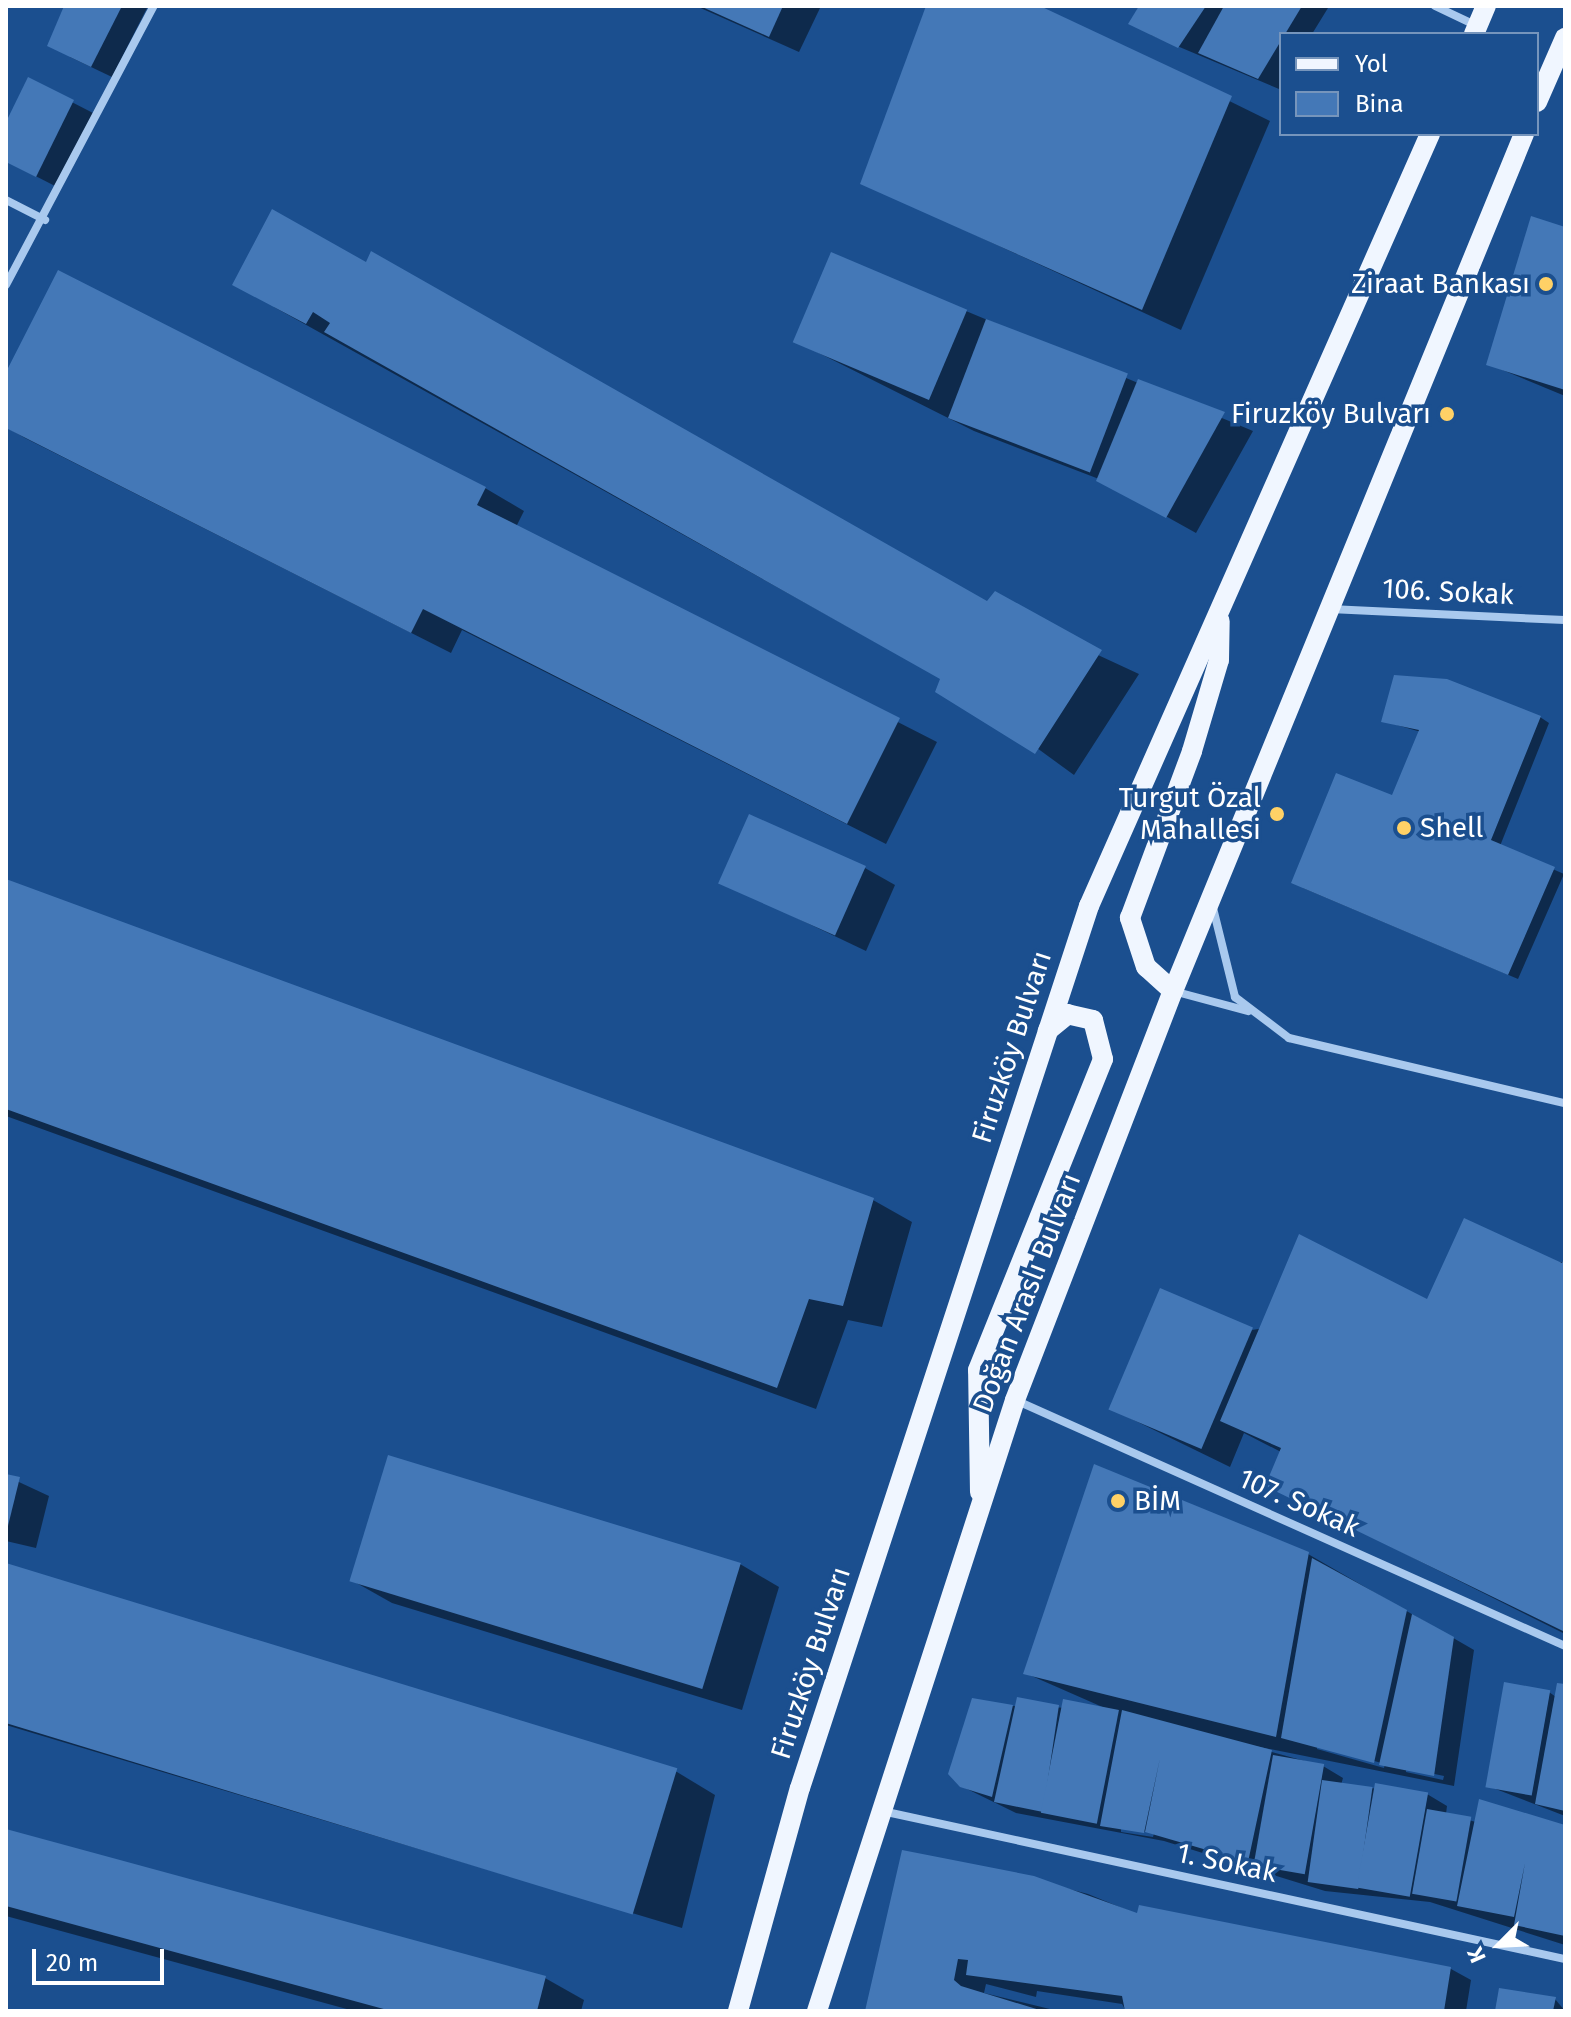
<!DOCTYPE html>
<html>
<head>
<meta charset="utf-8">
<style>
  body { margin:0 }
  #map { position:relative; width:1571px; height:2017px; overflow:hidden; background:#1b4f8f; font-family:"Fira Sans",sans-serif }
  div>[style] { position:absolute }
  .shadow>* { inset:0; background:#0007 }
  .building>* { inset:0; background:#4478b7; transform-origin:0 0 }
  .minor>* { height:8px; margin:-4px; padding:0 4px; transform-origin:4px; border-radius:4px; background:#a9c9ee }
  .primary>* { height:20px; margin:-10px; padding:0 10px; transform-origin:10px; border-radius:10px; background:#f0f6ff }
  .dots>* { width:22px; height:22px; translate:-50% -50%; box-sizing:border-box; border:4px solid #1b4f8f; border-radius:50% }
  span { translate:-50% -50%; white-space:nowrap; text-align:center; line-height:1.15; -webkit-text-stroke:7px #1b4f8f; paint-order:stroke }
  .poi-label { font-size:28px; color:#fff }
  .right { translate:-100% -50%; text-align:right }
  .left { translate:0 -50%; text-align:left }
  .street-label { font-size:28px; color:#fff }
  .frame { position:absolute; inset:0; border:8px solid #fff; pointer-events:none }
  .legend { position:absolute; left:1279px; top:32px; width:260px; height:104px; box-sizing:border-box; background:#1b4f8f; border:2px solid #7695bc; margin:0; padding:10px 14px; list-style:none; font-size:24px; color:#fff }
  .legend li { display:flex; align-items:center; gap:16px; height:40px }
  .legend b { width:40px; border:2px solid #7695bc }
  .north { position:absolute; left:1459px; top:1905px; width:80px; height:80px; -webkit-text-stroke:6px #1b4f8f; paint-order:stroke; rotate:246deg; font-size:22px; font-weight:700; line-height:32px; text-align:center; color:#fff }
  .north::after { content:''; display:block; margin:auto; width:28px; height:36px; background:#fff; clip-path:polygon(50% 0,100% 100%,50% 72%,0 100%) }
  .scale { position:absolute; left:32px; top:1949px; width:132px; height:36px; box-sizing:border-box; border:4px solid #fff; border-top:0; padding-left:10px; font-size:24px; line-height:28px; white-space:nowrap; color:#fff; -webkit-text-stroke:6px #1b4f8f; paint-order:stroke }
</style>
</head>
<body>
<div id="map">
  <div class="shadow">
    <i style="clip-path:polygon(67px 6px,148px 6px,112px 77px,70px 57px)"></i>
    <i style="clip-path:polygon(696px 6px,821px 6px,799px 52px)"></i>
    <i style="clip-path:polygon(928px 6px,1036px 6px,1270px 121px,1181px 330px,863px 183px)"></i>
    <i style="clip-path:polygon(1141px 6px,1325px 6px,1328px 8px,1312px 34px,1281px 34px,1279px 89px,1151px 35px)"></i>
    <i style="clip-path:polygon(29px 80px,93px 113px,57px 187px,6px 161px,6px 127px)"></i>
    <i style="clip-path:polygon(273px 212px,988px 604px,1139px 674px,1074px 775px,942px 679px,274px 307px)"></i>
    <i style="clip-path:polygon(1565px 229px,1565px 396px,1488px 364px)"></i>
    <i style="clip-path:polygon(832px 255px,1253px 431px,1196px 533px,1099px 479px,974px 431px,797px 342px)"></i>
    <i style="clip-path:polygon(6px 377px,485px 488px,524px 511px,516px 527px,937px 742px,886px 844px,462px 630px,451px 653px,25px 438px,6px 427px)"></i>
    <i style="clip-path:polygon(1540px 717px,1549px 723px,1500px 846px,1564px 874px,1518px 979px,1303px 888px,1393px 797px,1421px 732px,1383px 721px)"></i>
    <i style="clip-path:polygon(865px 868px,895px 885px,866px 951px,721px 882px)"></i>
    <i style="clip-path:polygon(6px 881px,873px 1200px,912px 1222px,882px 1327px,848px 1320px,816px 1409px,6px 1116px)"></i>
    <i style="clip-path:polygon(1565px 1261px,1565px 1634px,1268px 1485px,1281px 1452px,1244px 1433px,1230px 1467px,1109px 1408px,1252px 1330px,1428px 1301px)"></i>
    <i style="clip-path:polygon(6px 1476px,49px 1496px,36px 1548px,6px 1541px)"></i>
    <i style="clip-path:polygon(evenodd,1308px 1554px,1474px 1650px,1454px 1786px,1235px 1742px,1323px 1766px,1343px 1778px,1341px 1785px,1427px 1794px,1447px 1806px,1446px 1814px,1476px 1822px,1480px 1801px,1565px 1828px,1565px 1945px,1430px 1902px,1325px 1891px,1164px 1841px,1016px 1813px,961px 1786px,1012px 1706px,1107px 1709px,1025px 1673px,1308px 1554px,1317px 1745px,1385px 1764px,1384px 1768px,1317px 1749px,1317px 1745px,1308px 1554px,1406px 1768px,1444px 1776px,1443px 1780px,1406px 1772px,1406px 1768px,1308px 1554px,1121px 1828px,1154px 1833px,1153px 1837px,1121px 1832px,1121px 1828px)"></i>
    <i style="clip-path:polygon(740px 1564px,779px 1587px,742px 1710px,392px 1603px,353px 1581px)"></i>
    <i style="clip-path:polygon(6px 1565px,677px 1772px,715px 1795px,682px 1928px,6px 1725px)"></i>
    <i style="clip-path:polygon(1565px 1687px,1565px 1816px,1488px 1786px,1549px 1692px,1556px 1697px)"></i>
    <i style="clip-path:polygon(6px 1831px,545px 1978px,584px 2000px,581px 2011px,354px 2011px,6px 1916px)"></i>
    <i style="clip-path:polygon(984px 1867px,1088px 1894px,1139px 1915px,1140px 1907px,1451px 1969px,1471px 1980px,1466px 2011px,1126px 2011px,1122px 2004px,1037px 1991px,1036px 1997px,986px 1984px,984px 1993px,1058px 2011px,866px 2011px)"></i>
    <i style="clip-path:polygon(1555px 1999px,1565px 2011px,1497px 2011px)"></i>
  </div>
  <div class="building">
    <i style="clip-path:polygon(64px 6px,122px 6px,91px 67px,47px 46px)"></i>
    <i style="clip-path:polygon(700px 6px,783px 6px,769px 37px)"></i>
    <i style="clip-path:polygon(926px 6px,1040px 6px,1232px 96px,1142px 310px,860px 184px)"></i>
    <i style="clip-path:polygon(1139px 6px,1206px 6px,1178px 48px,1128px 24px)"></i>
    <i style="clip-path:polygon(1224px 6px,1302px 6px,1258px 79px,1198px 53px)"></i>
    <i style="clip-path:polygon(28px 77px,74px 100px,36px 177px,6px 162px,6px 122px)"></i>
    <i style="clip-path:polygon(272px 209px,366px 262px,371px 251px,987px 601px,995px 591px,1102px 650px,1035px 754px,935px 692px,940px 679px,324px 332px,330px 323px,313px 312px,306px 324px,232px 285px)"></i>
    <i style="clip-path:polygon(1531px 216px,1565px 227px,1565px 390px,1486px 365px)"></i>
    <i style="left:831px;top:252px;width:148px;height:98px;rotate:23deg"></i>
    <i style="clip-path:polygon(58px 270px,486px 487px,477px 505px,900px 718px,847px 824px,423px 609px,411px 633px,6px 428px,6px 372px)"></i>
    <i style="left:986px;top:319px;width:152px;height:106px;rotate:21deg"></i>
    <i style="clip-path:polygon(1138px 379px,1225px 412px,1166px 518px,1096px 481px)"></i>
    <i style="clip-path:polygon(1394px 675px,1447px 679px,1541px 716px,1491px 840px,1555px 867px,1508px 975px,1291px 883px,1336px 773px,1392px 795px,1419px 730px,1381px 722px)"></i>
    <i style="left:749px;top:814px;width:128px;height:76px;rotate:24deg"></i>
    <i style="clip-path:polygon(6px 879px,874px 1198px,843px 1306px,809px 1299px,777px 1388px,6px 1109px)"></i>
    <i style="clip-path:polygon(1464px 1218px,1562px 1263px,1565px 1256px,1565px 1632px,1265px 1486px,1281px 1448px,1220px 1421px,1299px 1234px,1427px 1299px)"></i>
    <i style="left:1160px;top:1288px;width:101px;height:132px;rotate:23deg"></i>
    <i style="left:388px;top:1455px;width:369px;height:132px;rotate:17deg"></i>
    <i style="clip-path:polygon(1094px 1464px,1309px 1552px,1276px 1737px,1023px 1674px)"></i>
    <i style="clip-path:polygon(6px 1474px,20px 1477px,7px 1530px,6px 1529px)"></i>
    <i style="clip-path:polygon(1312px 1558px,1407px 1610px,1374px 1763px,1281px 1738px)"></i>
    <i style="left:6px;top:1563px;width:702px;height:153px;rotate:17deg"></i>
    <i style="clip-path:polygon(1412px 1614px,1454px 1637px,1434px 1776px,1379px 1765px)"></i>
    <i style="left:1504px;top:1682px;width:47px;height:107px;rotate:10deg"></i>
    <i style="clip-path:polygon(1557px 1683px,1565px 1684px,1565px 1811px,1535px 1804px)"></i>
    <i style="clip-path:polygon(1017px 1697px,1059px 1705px,1043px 1812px,994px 1802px)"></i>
    <i style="clip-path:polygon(972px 1698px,1013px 1705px,992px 1797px,960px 1787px,948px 1774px)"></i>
    <i style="left:1063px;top:1699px;width:57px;height:116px;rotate:11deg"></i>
    <i style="clip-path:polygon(1122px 1710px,1272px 1750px,1248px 1862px,1145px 1832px,1160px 1758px,1144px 1833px,1100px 1826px)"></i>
    <i style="left:1273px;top:1755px;width:52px;height:112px;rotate:10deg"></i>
    <i style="left:1322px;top:1780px;width:51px;height:103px;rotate:8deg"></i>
    <i style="left:1375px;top:1783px;width:54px;height:106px;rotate:10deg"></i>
    <i style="clip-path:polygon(1479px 1799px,1565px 1825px,1565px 1936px,1514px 1925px,1525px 1863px,1514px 1917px,1457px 1906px)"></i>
    <i style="left:1427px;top:1809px;width:45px;height:86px;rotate:10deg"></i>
    <i style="clip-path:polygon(6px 1829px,546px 1976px,537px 2011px,391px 2011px,6px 1906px)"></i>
    <i style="clip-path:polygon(902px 1850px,1034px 1876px,1137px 1913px,1139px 1905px,1451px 1967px,1444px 2011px,1125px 2011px,1122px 1996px,966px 1975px,968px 1960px,958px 1959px,954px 1980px,961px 1986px,1043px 2011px,865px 2011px)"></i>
    <i style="clip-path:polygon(1499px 1988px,1556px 1997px,1553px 2011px,1495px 2011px)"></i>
  </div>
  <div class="minor">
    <i style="left:1435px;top:6px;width:47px;rotate:25.5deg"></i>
    <i style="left:6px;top:200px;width:44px;rotate:27.1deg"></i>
    <i style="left:6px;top:285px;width:316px;rotate:-62.1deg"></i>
    <i style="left:1330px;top:609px;width:235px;rotate:2.7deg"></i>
    <i style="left:1213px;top:908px;width:92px;rotate:76.1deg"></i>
    <i style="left:1235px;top:997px;width:68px;rotate:37.2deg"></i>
    <i style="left:1289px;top:1038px;width:284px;rotate:13.3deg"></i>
    <i style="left:1173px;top:991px;width:78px;rotate:14.9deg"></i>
    <i style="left:1015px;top:1400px;width:603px;rotate:24.1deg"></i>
    <i style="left:882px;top:1811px;width:699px;rotate:12.23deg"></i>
  </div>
  <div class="primary">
    <i style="left:1474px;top:34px;width:30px;rotate:-67deg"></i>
    <i style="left:1537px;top:102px;width:70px;rotate:-66.4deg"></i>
    <i style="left:1173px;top:991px;width:36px;rotate:-138deg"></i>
    <i style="left:1146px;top:967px;width:52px;rotate:-108.1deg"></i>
    <i style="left:1130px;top:918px;width:178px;rotate:-69.6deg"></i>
    <i style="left:1192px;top:751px;width:95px;rotate:-73.5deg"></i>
    <i style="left:1219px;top:660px;width:39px;rotate:-89deg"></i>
    <i style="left:980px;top:1492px;width:122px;rotate:-90.9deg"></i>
    <i style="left:978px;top:1370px;width:335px;rotate:-68.1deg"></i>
    <i style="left:1103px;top:1059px;width:40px;rotate:-104.4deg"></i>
    <i style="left:1093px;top:1020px;width:26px;rotate:-167deg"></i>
    <i style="left:1068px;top:1014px;width:26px;rotate:141deg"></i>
    <i style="left:738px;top:2011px;width:231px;rotate:-74.5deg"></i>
    <i style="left:800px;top:1788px;width:928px;rotate:-71.86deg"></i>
    <i style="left:1089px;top:906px;width:844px;rotate:-66.17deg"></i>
    <i style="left:817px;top:2011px;width:642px;rotate:-72.04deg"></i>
    <i style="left:1015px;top:1400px;width:438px;rotate:-68.9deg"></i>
    <i style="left:1173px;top:991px;width:926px;rotate:-67.73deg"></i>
  </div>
  <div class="dots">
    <i style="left:1546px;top:284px;background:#ffd166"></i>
    <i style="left:1447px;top:414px;background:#ffd166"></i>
    <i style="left:1277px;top:814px;background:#ffd166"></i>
    <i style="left:1404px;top:828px;background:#ffd166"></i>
    <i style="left:1118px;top:1501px;background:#ffd166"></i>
  </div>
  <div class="poi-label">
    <span class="right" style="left:1530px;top:284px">Ziraat Bankası</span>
    <span class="right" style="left:1431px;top:414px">Firuzköy Bulvarı</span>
    <span class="right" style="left:1261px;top:814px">Turgut Özal<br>Mahallesi</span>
    <span class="left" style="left:1420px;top:828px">Shell</span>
    <span class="left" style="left:1134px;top:1501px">BİM</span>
  </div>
  <div class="street-label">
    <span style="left:1448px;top:592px;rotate:3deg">106. Sokak</span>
    <span style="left:1012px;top:1047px;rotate:-72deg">Firuzköy Bulvarı</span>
    <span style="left:1027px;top:1293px;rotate:-69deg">Doğan Araslı Bulvarı</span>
    <span style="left:1299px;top:1503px;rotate:24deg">107. Sokak</span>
    <span style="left:811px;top:1663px;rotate:-72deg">Firuzköy Bulvarı</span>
    <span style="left:1227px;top:1863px;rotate:12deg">1. Sokak</span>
  </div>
  <div class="frame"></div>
  <ul class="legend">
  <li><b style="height:10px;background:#f0f6ff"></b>Yol</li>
  <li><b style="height:22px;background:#4478b7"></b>Bina</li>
  </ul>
  <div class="north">K</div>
  <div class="scale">20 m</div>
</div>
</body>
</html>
